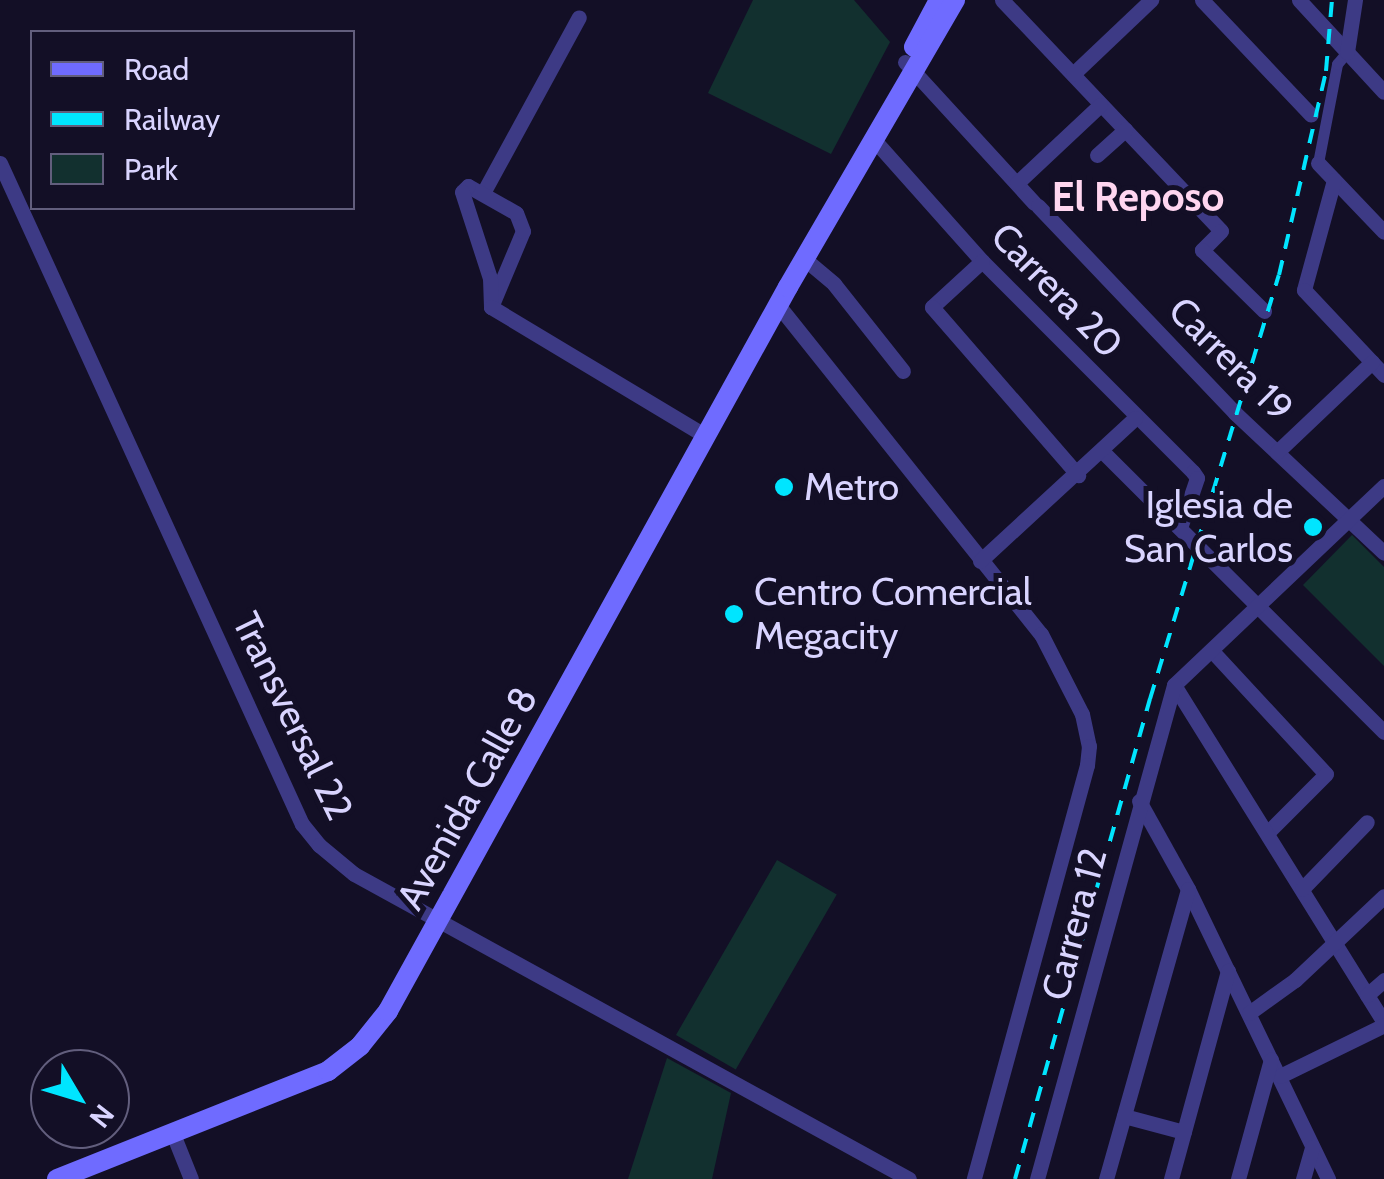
<!DOCTYPE html>
<html>
<head>
<meta charset="utf-8">
<style>
  body { margin:0 }
  #map { position:relative; width:1384px; height:1179px; overflow:hidden; background:#130f26; font-family:Cabin,sans-serif }
  div>[style] { position:absolute }
  .green>* { inset:0; background:#12302f; transform-origin:0 0 }
  .pedestrian>* { height:11px; margin:-5.5px; padding:0 5.5px; transform-origin:5.5px; border-radius:5.5px; background:#3d3a85 }
  .minor>* { height:15px; margin:-7.5px; padding:0 7.5px; transform-origin:7.5px; border-radius:7.5px; background:#3d3a85 }
  .secondary>* { height:20px; margin:-10px; padding:0 10px; transform-origin:10px; border-radius:10px; background:#6f6bff }
  .rail>* { height:4px; margin-top:-2px; transform-origin:0; background:repeating-linear-gradient(90deg,#00e5ff 0 15px,transparent 0 27px) }
  .dots>* { width:28px; height:28px; translate:-50% -50%; box-sizing:border-box; border:5px solid #130f26; border-radius:50% }
  span { translate:-50% -50%; white-space:nowrap; text-align:center; line-height:1.15; -webkit-text-stroke:10px #130f26; paint-order:stroke }
  .street-label { font-size:38px; color:#d9d4ff }
  .poi-label { font-size:38px; color:#d9d4ff }
  .left { translate:0 -50%; text-align:left }
  .right { translate:-100% -50%; text-align:right }
  .neighbourhood-label { font-size:40px; color:#ffd6f0; font-weight:700 }
  .legend { position:absolute; left:30px; top:30px; width:325px; height:180px; box-sizing:border-box; background:#130f26; border:2px solid #625e7d; margin:0; padding:12px 18px; list-style:none; font-size:30px; color:#d9d4ff }
  .legend li { display:flex; align-items:center; gap:20px; height:50px }
  .legend b { width:50px; border:2px solid #625e7d }
  .north { position:absolute; left:30px; top:1049px; width:100px; height:100px; box-sizing:border-box; background:#130f26; border:2px solid #625e7d; border-radius:50%; rotate:128deg; font-size:28px; font-weight:700; line-height:40px; text-align:center; color:#d9d4ff }
  .north::after { content:''; display:block; margin:auto; width:35px; height:45px; background:#00e5ff; clip-path:polygon(50% 0,100% 100%,50% 72%,0 100%) }
</style>
</head>
<body>
<div id="map">
  <div class="green">
    <i style="clip-path:polygon(753px 0,854px 0,890px 42px,831px 154px,708px 93px)"></i>
    <i style="clip-path:polygon(1352px 535px,1384px 567px,1384px 666px,1303px 585px)"></i>
    <i style="left:777px;top:860px;width:69px;height:202px;rotate:30deg"></i>
    <i style="clip-path:polygon(667px 1058px,731px 1093px,712px 1179px,628px 1179px)"></i>
  </div>
  <div class="pedestrian">
    <i style="left:1318px;top:163px;width:101px;rotate:-79.1deg"></i>
    <i style="left:1337px;top:64px;width:16px;rotate:-50deg"></i>
  </div>
  <div class="minor">
    <i style="left:1002px;top:0;width:318px;rotate:46.5deg"></i>
    <i style="left:1221px;top:231px;width:27px;rotate:135deg"></i>
    <i style="left:1202px;top:250px;width:87px;rotate:44.5deg"></i>
    <i style="left:1202px;top:0;width:158px;rotate:46.5deg"></i>
    <i style="left:1299px;top:0;width:125px;rotate:47.3deg"></i>
    <i style="left:1347px;top:52px;width:53px;rotate:-81.3deg"></i>
    <i style="left:905px;top:62px;width:191px;rotate:47.5deg"></i>
    <i style="left:1073px;top:74px;width:108px;rotate:-43.5deg"></i>
    <i style="left:875px;top:141px;width:161px;rotate:48.3deg"></i>
    <i style="left:982px;top:261px;width:298px;rotate:45deg"></i>
    <i style="left:1193px;top:472px;width:7px;rotate:56deg"></i>
    <i style="left:1197px;top:478px;width:53px;rotate:108.8deg"></i>
    <i style="left:1097px;top:155px;width:38px;rotate:-42deg"></i>
    <i style="left:0;top:163px;width:727px;rotate:65.45deg"></i>
    <i style="left:302px;top:824px;width:27px;rotate:51deg"></i>
    <i style="left:319px;top:845px;width:45px;rotate:39.6deg"></i>
    <i style="left:354px;top:874px;width:633px;rotate:28.79deg"></i>
    <i style="left:1318px;top:163px;width:95px;rotate:46.3deg"></i>
    <i style="left:1334px;top:180px;width:114px;rotate:105.3deg"></i>
    <i style="left:1304px;top:290px;width:117px;rotate:46.7deg"></i>
    <i style="left:1017px;top:183px;width:114px;rotate:-43.2deg"></i>
    <i style="left:483px;top:193px;width:200px;rotate:-61.4deg"></i>
    <i style="left:1038px;top:206px;width:286px;rotate:46.4deg"></i>
    <i style="left:1235px;top:413px;width:204px;rotate:43.2deg"></i>
    <i style="left:807px;top:261px;width:35px;rotate:40deg"></i>
    <i style="left:834px;top:284px;width:111px;rotate:51.6deg"></i>
    <i style="left:982px;top:261px;width:68px;rotate:137.4deg"></i>
    <i style="left:932px;top:307px;width:223px;rotate:49deg"></i>
    <i style="left:778px;top:305px;width:421px;rotate:51.4deg"></i>
    <i style="left:1041px;top:634px;width:90px;rotate:62.9deg"></i>
    <i style="left:1082px;top:714px;width:33px;rotate:78deg"></i>
    <i style="left:1089px;top:746px;width:19px;rotate:96deg"></i>
    <i style="left:1087px;top:765px;width:429px;rotate:105.3deg"></i>
    <i style="left:491px;top:307px;width:82px;rotate:-67.2deg"></i>
    <i style="left:523px;top:231px;width:19px;rotate:-111deg"></i>
    <i style="left:516px;top:213px;width:55px;rotate:-150.6deg"></i>
    <i style="left:468px;top:186px;width:8px;rotate:135deg"></i>
    <i style="left:462px;top:192px;width:90px;rotate:72deg"></i>
    <i style="left:490px;top:278px;width:29px;rotate:88deg"></i>
    <i style="left:491px;top:307px;width:251px;rotate:31deg"></i>
    <i style="left:1102px;top:451px;width:398px;rotate:44.9deg"></i>
    <i style="left:1277px;top:452px;width:131px;rotate:-43.5deg"></i>
    <i style="left:980px;top:561px;width:211px;rotate:-42.7deg"></i>
    <i style="left:1213px;top:652px;width:166px;rotate:47.2deg"></i>
    <i style="left:1326px;top:774px;width:83px;rotate:135deg"></i>
    <i style="left:1174px;top:685px;width:398px;rotate:58.1deg"></i>
    <i style="left:1174px;top:685px;width:289px;rotate:-43.5deg"></i>
    <i style="left:1139px;top:801px;width:101px;rotate:60.9deg"></i>
    <i style="left:1188px;top:889px;width:322px;rotate:64.2deg"></i>
    <i style="left:1302px;top:889px;width:93px;rotate:-45.9deg"></i>
    <i style="left:1367px;top:995px;width:23px;rotate:-41deg"></i>
    <i style="left:1249px;top:1013px;width:57px;rotate:-35.7deg"></i>
    <i style="left:1295px;top:980px;width:122px;rotate:-43.3deg"></i>
    <i style="left:1280px;top:1076px;width:116px;rotate:-26.1deg"></i>
    <i style="left:1124px;top:1116px;width:62px;rotate:14.9deg"></i>
    <i style="left:173px;top:1134px;width:48px;rotate:68.2deg"></i>
    <i style="left:1037px;top:1179px;width:513px;rotate:-74.5deg"></i>
    <i style="left:1106px;top:1179px;width:301px;rotate:-74.2deg"></i>
    <i style="left:1171px;top:1179px;width:216px;rotate:-74.7deg"></i>
    <i style="left:1238px;top:1179px;width:124px;rotate:-74.6deg"></i>
    <i style="left:1303px;top:1179px;width:33px;rotate:-74deg"></i>
  </div>
  <div class="secondary">
    <i style="left:914px;top:47px;width:53px;rotate:-62deg"></i>
    <i style="left:57px;top:1179px;width:292px;rotate:-21.7deg"></i>
    <i style="left:328px;top:1071px;width:41px;rotate:-38deg"></i>
    <i style="left:360px;top:1046px;width:45px;rotate:-51.3deg"></i>
    <i style="left:388px;top:1011px;width:827px;rotate:-61.08deg"></i>
    <i style="left:788px;top:287px;width:332px;rotate:-59.8deg"></i>
  </div>
  <div class="rail">
    <i style="left:1015px;top:1179px;width:499px;rotate:-74.3deg"></i>
    <i style="left:1150px;top:699px;width:443px;rotate:-73.1deg"></i>
    <i style="left:1279px;top:275px;width:209px;rotate:-77deg"></i>
    <i style="left:1326px;top:71px;width:71px;rotate:-85.2deg"></i>
  </div>
  <div class="dots">
    <i style="left:784px;top:487px;background:#00e5ff"></i>
    <i style="left:1313px;top:527px;background:#00e5ff"></i>
    <i style="left:734px;top:614px;background:#00e5ff"></i>
  </div>
  <div class="street-label">
    <span style="left:1057px;top:290px;rotate:46deg">Carrera 20</span>
    <span style="left:1231px;top:359px;rotate:45deg">Carrera 19</span>
    <span style="left:293px;top:716px;rotate:64deg">Transversal 22</span>
    <span style="left:467px;top:798px;rotate:-61deg">Avenida Calle 8</span>
    <span style="left:1074px;top:924px;rotate:-75deg">Carrera 12</span>
  </div>
  <div class="poi-label">
    <span class="left" style="left:804px;top:487px">Metro</span>
    <span class="right" style="left:1293px;top:527px">Iglesia de<br>San Carlos</span>
    <span class="left" style="left:754px;top:614px">Centro Comercial<br>Megacity</span>
  </div>
  <div class="neighbourhood-label">
    <span style="left:1138px;top:197px">El Reposo</span>
  </div>
  <ul class="legend">
  <li><b style="height:12px;background:#6f6bff"></b>Road</li>
  <li><b style="height:12px;background:#00e5ff"></b>Railway</li>
  <li><b style="height:28px;background:#12302f"></b>Park</li>
  </ul>
  <div class="north">N</div>
</div>
</body>
</html>
